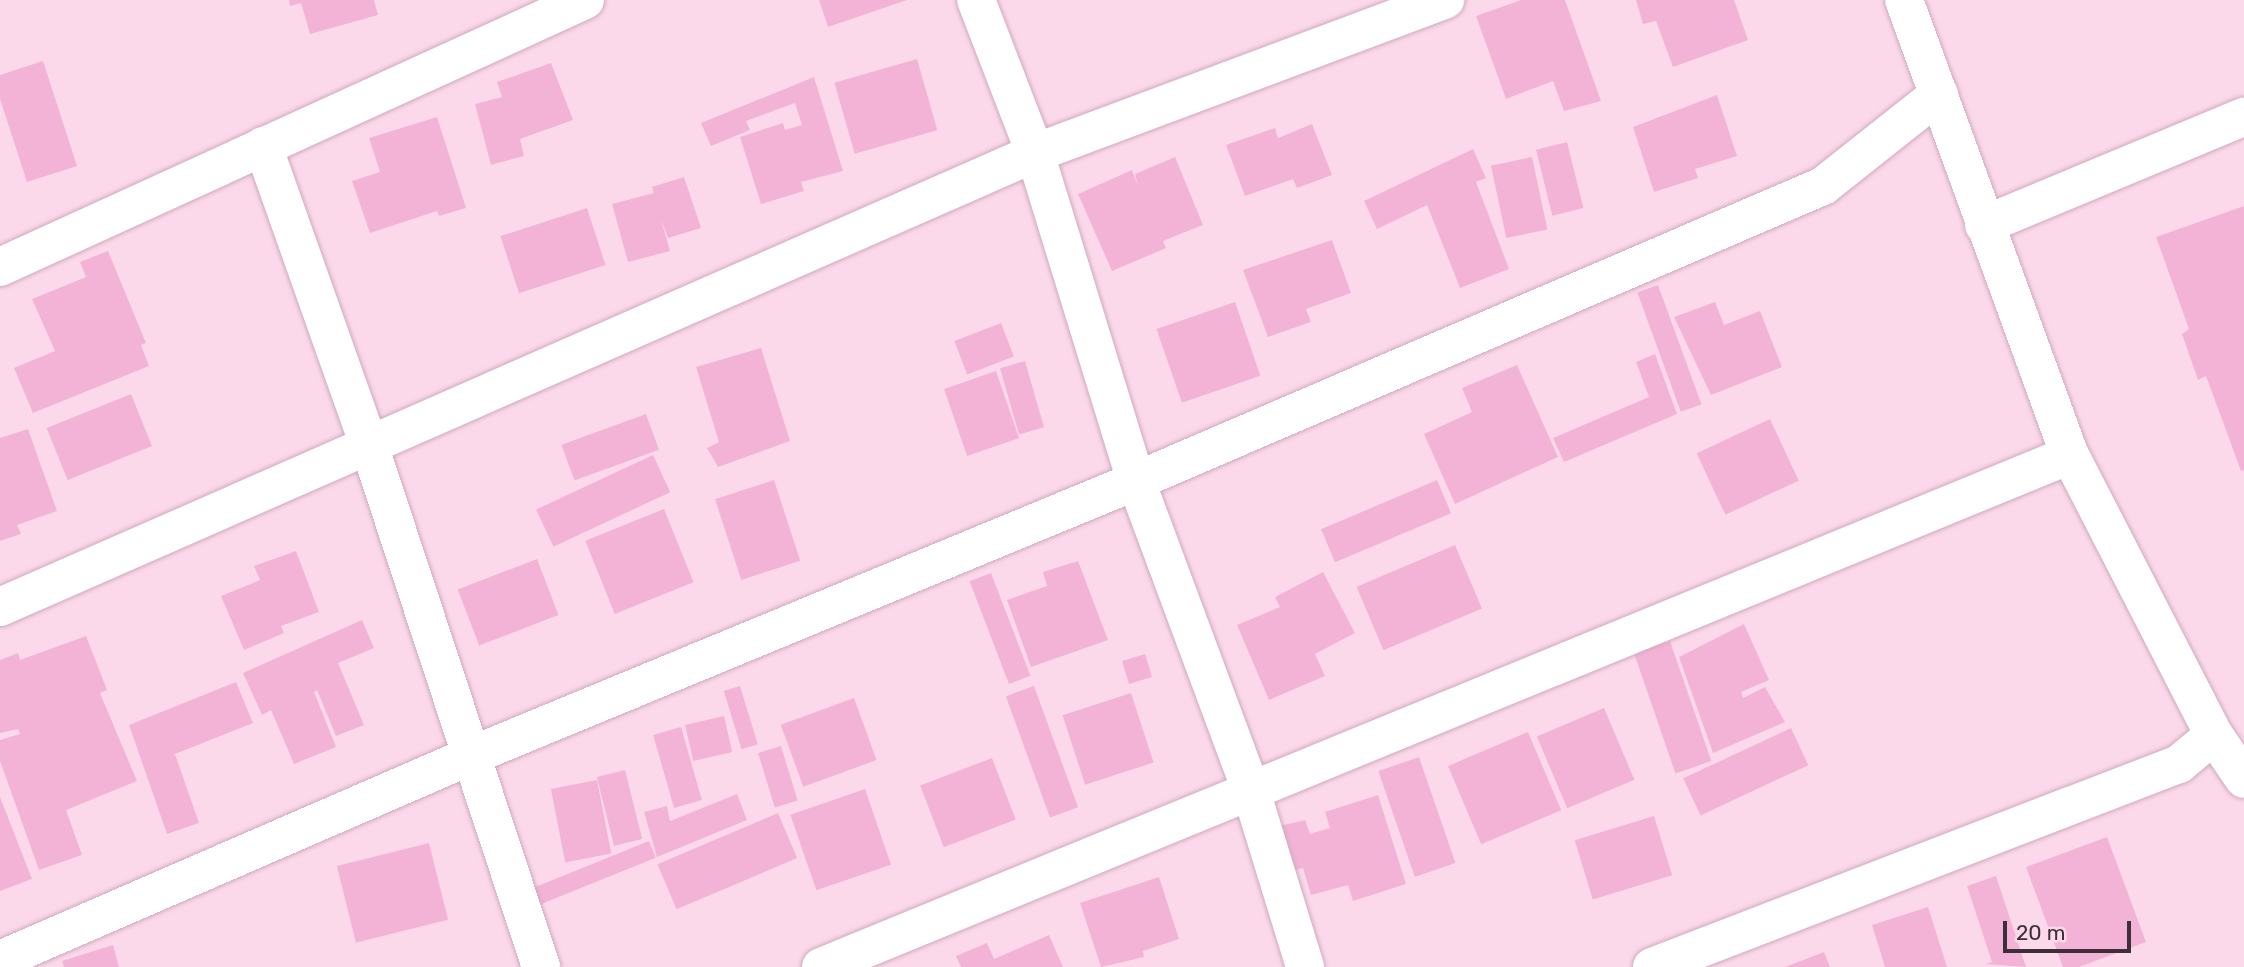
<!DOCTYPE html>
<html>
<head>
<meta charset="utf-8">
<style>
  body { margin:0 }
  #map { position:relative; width:2244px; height:967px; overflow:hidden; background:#fbd9eb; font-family:Rubik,sans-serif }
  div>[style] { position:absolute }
  .building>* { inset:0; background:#f3b3d7; transform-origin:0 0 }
  .roads { filter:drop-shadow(0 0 2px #d1a9bf) drop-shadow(0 0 2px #d1a9bf) }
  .minor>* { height:38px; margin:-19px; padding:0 19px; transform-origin:19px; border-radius:19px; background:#fff }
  span { translate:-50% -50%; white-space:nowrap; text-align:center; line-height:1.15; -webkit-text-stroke:5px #fbd9eb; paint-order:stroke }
  .scale { position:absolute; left:2003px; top:921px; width:128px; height:32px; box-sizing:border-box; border:4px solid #3e2e37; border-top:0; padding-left:9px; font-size:21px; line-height:24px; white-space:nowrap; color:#3e2e37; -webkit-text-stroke:5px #fbd9eb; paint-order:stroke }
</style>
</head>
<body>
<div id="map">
  <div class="building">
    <i style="clip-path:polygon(289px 0,374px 0,378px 15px,310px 34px,301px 3px,290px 6px)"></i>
    <i style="clip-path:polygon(819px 0,907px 0,828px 27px)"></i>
    <i style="clip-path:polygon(1521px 0,1565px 0,1601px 101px,1564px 111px,1553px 81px,1506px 99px,1476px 16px)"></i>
    <i style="clip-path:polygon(1636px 0,1734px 0,1748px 40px,1673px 67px,1656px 21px,1643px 24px)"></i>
    <i style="left:917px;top:59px;width:74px;height:86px;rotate:74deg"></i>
    <i style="clip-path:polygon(43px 61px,77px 166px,27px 182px,0 99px,0 75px)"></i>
    <i style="clip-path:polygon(551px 63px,573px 120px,520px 139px,524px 156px,491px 165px,475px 104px,502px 97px,497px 82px)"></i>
    <i style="clip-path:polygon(814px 77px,843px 171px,801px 182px,804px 191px,761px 204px,740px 137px,783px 123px,785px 130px,802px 125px,795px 103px,746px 121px,750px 130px,711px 146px,701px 123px)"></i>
    <i style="clip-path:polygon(1717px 95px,1737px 156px,1695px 169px,1698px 178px,1654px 192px,1633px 127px)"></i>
    <i style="clip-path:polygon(437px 117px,466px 208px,439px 216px,437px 211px,370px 233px,352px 181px,380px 172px,369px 138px)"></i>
    <i style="clip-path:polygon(1312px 124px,1332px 175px,1297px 188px,1293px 179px,1245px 196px,1226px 145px,1275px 128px,1278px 138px)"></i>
    <i style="left:1567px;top:142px;width:68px;height:32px;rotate:76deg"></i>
    <i style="clip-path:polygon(1473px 149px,1486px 178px,1476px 182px,1509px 269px,1460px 288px,1427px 205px,1377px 229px,1364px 201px)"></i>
    <i style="clip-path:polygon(1175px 157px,1203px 225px,1163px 241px,1166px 248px,1112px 271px,1078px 194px,1132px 170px,1138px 186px,1135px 174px)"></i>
    <i style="left:1532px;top:157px;width:74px;height:42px;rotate:78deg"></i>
    <i style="clip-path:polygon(684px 177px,701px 228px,668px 238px,661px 219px,670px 251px,628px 262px,612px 204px,654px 193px,652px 187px)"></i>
    <i style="clip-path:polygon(2244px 206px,2244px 470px,2241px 471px,2206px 376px,2198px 380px,2182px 334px,2189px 329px,2156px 237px)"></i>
    <i style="left:587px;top:208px;width:60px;height:91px;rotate:72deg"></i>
    <i style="clip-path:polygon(1332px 240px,1351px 293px,1306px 309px,1311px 322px,1268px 337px,1243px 270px)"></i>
    <i style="clip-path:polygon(108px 251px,146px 343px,141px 345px,149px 366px,33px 413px,14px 368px,55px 351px,32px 299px,86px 277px,80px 262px)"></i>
    <i style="left:1658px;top:285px;width:127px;height:22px;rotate:70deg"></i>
    <i style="left:1235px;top:302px;width:78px;height:83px;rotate:71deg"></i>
    <i style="clip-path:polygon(1715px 302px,1724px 325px,1760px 311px,1782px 367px,1711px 395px,1674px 317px)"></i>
    <i style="left:1001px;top:323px;width:36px;height:50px;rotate:69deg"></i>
    <i style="clip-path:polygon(761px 348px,790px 441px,718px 467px,707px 448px,719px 442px,696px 367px)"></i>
    <i style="clip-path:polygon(1655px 354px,1677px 414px,1564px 462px,1553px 438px,1649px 397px,1636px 362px)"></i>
    <i style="left:1025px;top:361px;width:69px;height:26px;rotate:74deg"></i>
    <i style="clip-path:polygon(1517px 365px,1558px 457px,1455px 504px,1424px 434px,1472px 412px,1462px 388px)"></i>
    <i style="left:996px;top:371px;width:71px;height:55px;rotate:71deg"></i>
    <i style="left:131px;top:394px;width:56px;height:91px;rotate:68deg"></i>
    <i style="left:646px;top:414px;width:38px;height:90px;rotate:70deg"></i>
    <i style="left:1770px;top:419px;width:68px;height:81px;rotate:65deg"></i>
    <i style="clip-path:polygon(28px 429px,57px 511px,17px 525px,21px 534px,0 541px,0 438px)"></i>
    <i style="left:653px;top:455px;width:41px;height:129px;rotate:65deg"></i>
    <i style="left:774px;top:480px;width:85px;height:62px;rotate:72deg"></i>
    <i style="left:1437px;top:480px;width:36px;height:126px;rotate:67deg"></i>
    <i style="left:664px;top:509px;width:79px;height:85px;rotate:68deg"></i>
    <i style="left:1455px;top:545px;width:69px;height:107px;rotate:67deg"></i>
    <i style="clip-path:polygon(296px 551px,319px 612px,281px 626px,284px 633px,244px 650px,221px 596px,260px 580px,254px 566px)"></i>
    <i style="left:537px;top:559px;width:60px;height:85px;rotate:69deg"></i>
    <i style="clip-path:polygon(1078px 561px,1108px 640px,1031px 667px,1007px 600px,1047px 586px,1043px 572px)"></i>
    <i style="clip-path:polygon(1323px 572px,1355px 633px,1315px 654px,1325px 676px,1269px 700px,1237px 625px,1280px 607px,1275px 597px)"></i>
    <i style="left:991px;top:573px;width:110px;height:23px;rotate:69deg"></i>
    <i style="clip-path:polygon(362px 620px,374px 648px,338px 663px,364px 725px,336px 736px,317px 690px,314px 692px,336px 747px,294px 764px,271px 710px,262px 715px,243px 673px)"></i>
    <i style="clip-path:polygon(1744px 624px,1769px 680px,1741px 692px,1743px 698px,1765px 687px,1785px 722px,1713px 753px,1679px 657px)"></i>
    <i style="clip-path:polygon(86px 636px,107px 690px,100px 693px,137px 781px,66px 810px,82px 855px,39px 870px,0 761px,0 740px,20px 734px,18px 729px,0 733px,0 660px,18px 653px,20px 660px)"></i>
    <i style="left:1670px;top:641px;width:127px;height:38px;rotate:71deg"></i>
    <i style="left:1145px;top:654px;width:24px;height:24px;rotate:73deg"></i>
    <i style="clip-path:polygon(236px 682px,253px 723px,175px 754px,199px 823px,167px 834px,129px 725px)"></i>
    <i style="left:740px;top:686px;width:61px;height:17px;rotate:73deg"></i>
    <i style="left:1034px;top:686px;width:129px;height:30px;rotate:70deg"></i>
    <i style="left:1131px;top:693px;width:73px;height:72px;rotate:72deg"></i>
    <i style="left:854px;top:698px;width:66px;height:78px;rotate:70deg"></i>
    <i style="left:1604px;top:708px;width:78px;height:73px;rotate:67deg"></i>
    <i style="left:724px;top:716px;width:37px;height:40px;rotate:77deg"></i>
    <i style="left:681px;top:727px;width:76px;height:29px;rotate:74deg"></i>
    <i style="left:1791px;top:728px;width:41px;height:119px;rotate:65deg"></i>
    <i style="left:1528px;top:732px;width:85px;height:87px;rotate:67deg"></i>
    <i style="left:781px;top:746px;width:57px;height:24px;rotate:73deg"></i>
    <i style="left:1419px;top:757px;width:112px;height:43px;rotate:71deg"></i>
    <i style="left:992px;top:758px;width:66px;height:77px;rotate:69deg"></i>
    <i style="left:625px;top:770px;width:71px;height:29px;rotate:76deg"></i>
    <i style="left:597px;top:780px;width:75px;height:47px;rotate:79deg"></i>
    <i style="left:865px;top:789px;width:80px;height:79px;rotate:71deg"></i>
    <i style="clip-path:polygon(737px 794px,747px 820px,657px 857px,644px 812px,667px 806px,670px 821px)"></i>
    <i style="clip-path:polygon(1378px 795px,1406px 884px,1353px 901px,1348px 885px,1311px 895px,1303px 868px,1292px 871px,1280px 826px,1305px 820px,1310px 834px,1330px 828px,1325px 812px)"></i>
    <i style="clip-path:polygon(0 797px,32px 879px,0 891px)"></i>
    <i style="left:778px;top:813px;width:49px;height:131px;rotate:67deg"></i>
    <i style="left:1654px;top:816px;width:62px;height:83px;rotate:73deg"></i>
    <i style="clip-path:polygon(2107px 837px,2146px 942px,2079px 967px,2063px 967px,2026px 867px)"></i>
    <i style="left:649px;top:841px;width:18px;height:126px;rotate:68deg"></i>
    <i style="left:429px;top:843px;width:79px;height:95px;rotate:76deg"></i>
    <i style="clip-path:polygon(1996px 876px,2026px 967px,1985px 964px,1992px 962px,1967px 886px)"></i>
    <i style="clip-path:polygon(1159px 877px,1179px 939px,1143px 951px,1144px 957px,1101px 967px,1080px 903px)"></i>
    <i style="clip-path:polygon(1928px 907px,1947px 967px,1885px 967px,1872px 925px)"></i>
    <i style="clip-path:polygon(1049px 935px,1063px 967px,961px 967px,956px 956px,987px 943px,994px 959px)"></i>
    <i style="clip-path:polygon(113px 945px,119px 967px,64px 967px,62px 961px)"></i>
    <i style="clip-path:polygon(1824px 952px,1830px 967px,1785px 967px)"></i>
  </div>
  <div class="roads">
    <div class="minor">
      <i style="left:976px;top:0;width:164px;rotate:68.9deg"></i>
      <i style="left:1035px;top:153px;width:343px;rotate:72.9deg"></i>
      <i style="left:1136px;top:481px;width:331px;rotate:69.6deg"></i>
      <i style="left:1251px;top:791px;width:184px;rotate:72.9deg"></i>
      <i style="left:1904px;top:0;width:484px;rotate:70deg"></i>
      <i style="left:2070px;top:455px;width:315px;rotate:62.8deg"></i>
      <i style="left:2214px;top:735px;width:53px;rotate:55.7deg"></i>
      <i style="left:263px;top:146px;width:314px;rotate:70.5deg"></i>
      <i style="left:368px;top:442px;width:553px;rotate:71.76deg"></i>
      <i style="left:1984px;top:225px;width:282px;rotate:-22.6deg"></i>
      <i style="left:0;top:267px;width:643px;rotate:-24.53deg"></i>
      <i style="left:0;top:607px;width:1130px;rotate:-23.68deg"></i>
      <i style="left:1035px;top:153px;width:438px;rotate:-20.5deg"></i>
      <i style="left:0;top:960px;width:510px;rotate:-23.45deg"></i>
      <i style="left:468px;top:757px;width:723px;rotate:-22.45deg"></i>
      <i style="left:1136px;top:481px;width:748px;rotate:-23.24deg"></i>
      <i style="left:1823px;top:186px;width:148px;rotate:-38.4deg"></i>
      <i style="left:821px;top:967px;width:1350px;rotate:-22.29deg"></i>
      <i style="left:1652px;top:967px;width:565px;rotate:-21.07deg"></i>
      <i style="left:2179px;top:764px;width:45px;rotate:-39.6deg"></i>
    </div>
  </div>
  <div class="scale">20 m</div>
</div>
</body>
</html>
